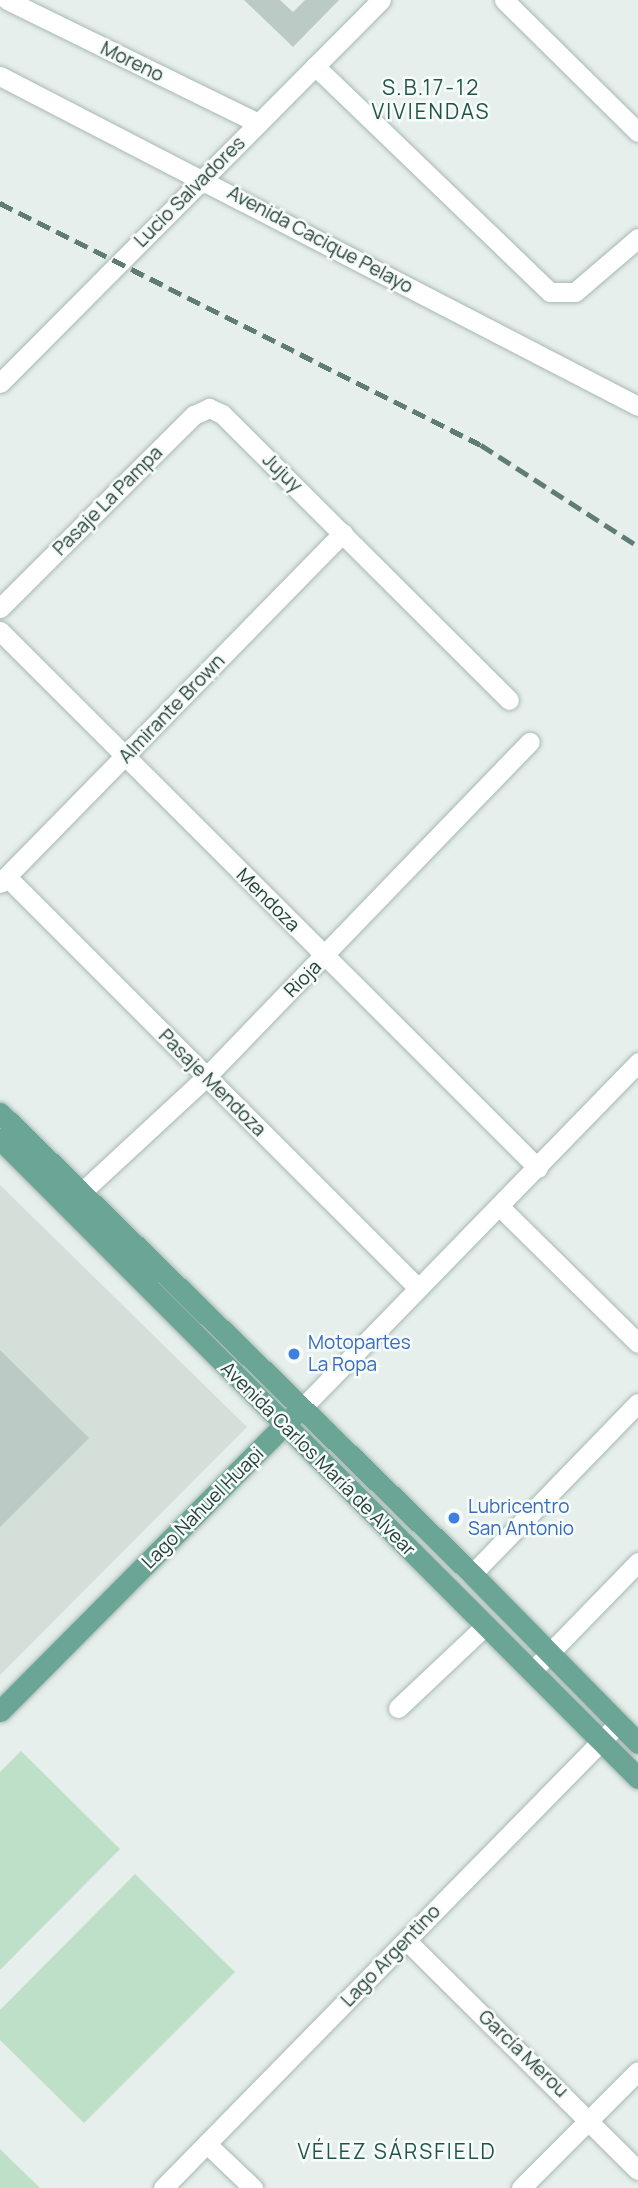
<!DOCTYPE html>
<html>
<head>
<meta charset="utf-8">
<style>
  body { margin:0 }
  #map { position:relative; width:638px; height:2188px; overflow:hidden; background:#e6efeb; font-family:Manrope,sans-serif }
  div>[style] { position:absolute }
  .built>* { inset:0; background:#d4dfda }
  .green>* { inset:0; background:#bfe0c8 }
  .building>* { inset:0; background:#bbcac4 }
  .roads { filter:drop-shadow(0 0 2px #a8b8b2) drop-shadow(0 0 2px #a8b8b2) }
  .minor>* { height:19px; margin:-9.5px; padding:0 9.5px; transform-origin:9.5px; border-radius:9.5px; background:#fff }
  .major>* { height:21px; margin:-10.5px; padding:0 10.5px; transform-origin:10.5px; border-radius:10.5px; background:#6aa596 }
  .rail>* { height:4.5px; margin-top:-2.25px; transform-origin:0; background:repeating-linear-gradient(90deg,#5f7d75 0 14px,transparent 0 21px) }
  .dots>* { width:19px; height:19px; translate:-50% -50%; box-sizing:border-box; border:4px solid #f7fbf9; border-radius:50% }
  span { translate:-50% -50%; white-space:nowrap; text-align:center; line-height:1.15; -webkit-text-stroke:5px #f7fbf9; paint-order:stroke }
  .street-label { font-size:19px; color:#24423a }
  .shop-label { font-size:19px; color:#366cbe }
  .left { translate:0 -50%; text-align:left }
  .neighbourhood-label { font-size:21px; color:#1f5548; letter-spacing:2px }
</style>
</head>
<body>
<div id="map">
  <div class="built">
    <i style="clip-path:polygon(0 1185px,247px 1427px,0 1675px)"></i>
  </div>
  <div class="green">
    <i style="clip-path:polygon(21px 1751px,120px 1849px,0 1970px,0 1772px)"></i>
    <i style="clip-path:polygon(135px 1874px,235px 1972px,84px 2123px,0 2040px,0 2010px)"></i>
    <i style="clip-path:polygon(0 2149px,40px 2188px,0 2188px)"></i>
  </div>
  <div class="building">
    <i style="clip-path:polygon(244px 0,280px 0,293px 12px,305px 0,339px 0,293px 47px)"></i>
    <i style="clip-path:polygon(0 1350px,89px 1438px,0 1527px)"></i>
  </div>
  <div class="roads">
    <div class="minor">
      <i style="left:7px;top:0;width:280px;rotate:26.1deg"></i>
      <i style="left:504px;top:0;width:188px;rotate:44.6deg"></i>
      <i style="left:315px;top:66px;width:326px;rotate:43.9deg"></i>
      <i style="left:550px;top:292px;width:25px"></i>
      <i style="left:575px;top:292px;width:83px;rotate:-40.6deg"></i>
      <i style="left:0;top:76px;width:718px;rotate:27.35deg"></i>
      <i style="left:0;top:383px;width:540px;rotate:-45.15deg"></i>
      <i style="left:0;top:608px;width:274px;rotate:-44.9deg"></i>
      <i style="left:194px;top:415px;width:17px;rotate:-25deg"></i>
      <i style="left:209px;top:408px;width:14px;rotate:25deg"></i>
      <i style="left:222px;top:414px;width:405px;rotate:44.9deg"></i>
      <i style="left:0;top:631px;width:760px;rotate:44.95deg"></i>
      <i style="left:7px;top:877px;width:581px;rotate:45deg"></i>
      <i style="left:0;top:883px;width:490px;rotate:-45.6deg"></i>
      <i style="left:71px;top:1202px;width:184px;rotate:-42.8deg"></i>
      <i style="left:206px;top:1077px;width:466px;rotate:-46deg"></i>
      <i style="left:499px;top:1206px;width:195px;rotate:44.6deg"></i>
      <i style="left:301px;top:1409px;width:484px;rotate:-45.8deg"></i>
      <i style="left:472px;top:1574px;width:238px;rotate:-45.9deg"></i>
      <i style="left:532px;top:1671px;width:152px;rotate:-45.8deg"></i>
      <i style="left:398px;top:1708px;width:120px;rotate:-43.3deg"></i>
      <i style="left:407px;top:1941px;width:325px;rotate:44.8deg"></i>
      <i style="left:207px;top:2144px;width:64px;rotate:43.7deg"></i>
      <i style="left:163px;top:2188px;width:650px;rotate:-45.56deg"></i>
      <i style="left:521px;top:2188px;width:165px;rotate:-45deg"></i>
    </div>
    <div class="major">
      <i style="left:0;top:1113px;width:660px;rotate:44.32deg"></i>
      <i style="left:472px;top:1574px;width:237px;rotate:45.5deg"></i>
      <i style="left:0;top:1139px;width:903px;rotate:45.04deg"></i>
      <i style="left:0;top:1711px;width:417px;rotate:-45.2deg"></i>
    </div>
  </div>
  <div class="rail">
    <i style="left:0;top:203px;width:538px;rotate:26.71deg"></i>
    <i style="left:481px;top:445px;width:187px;rotate:32.8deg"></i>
  </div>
  <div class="dots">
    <i style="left:294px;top:1354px;background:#3f7fe0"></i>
    <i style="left:454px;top:1518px;background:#3f7fe0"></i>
  </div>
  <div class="street-label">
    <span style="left:132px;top:62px;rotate:26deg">Moreno</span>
    <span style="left:190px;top:192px;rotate:-45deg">Lucio Salvadores</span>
    <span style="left:320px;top:240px;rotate:28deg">Avenida Cacique Pelayo</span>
    <span style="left:282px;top:473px;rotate:44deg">Jujuy</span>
    <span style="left:108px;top:501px;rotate:-45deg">Pasaje La Pampa</span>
    <span style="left:172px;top:709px;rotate:-46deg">Almirante Brown</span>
    <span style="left:268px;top:900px;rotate:45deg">Mendoza</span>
    <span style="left:303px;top:979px;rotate:-45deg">Rioja</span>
    <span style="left:212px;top:1083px;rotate:45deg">Pasaje Mendoza</span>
    <span style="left:318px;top:1459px;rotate:45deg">Avenida Carlos María de Alvear</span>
    <span style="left:203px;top:1508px;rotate:-45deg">Lago Nahuel Huapi</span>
    <span style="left:391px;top:1956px;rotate:-46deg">Lago Argentino</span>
    <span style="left:523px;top:2054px;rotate:44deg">García Merou</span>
  </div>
  <div class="shop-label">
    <span class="left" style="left:308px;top:1354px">Motopartes<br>La Ropa</span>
    <span class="left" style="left:468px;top:1518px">Lubricentro<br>San Antonio</span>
  </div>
  <div class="neighbourhood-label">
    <span style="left:431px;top:99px">S.B.17-12<br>VIVIENDAS</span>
    <span style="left:397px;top:2151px">VÉLEZ SÁRSFIELD</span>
  </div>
</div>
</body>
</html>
